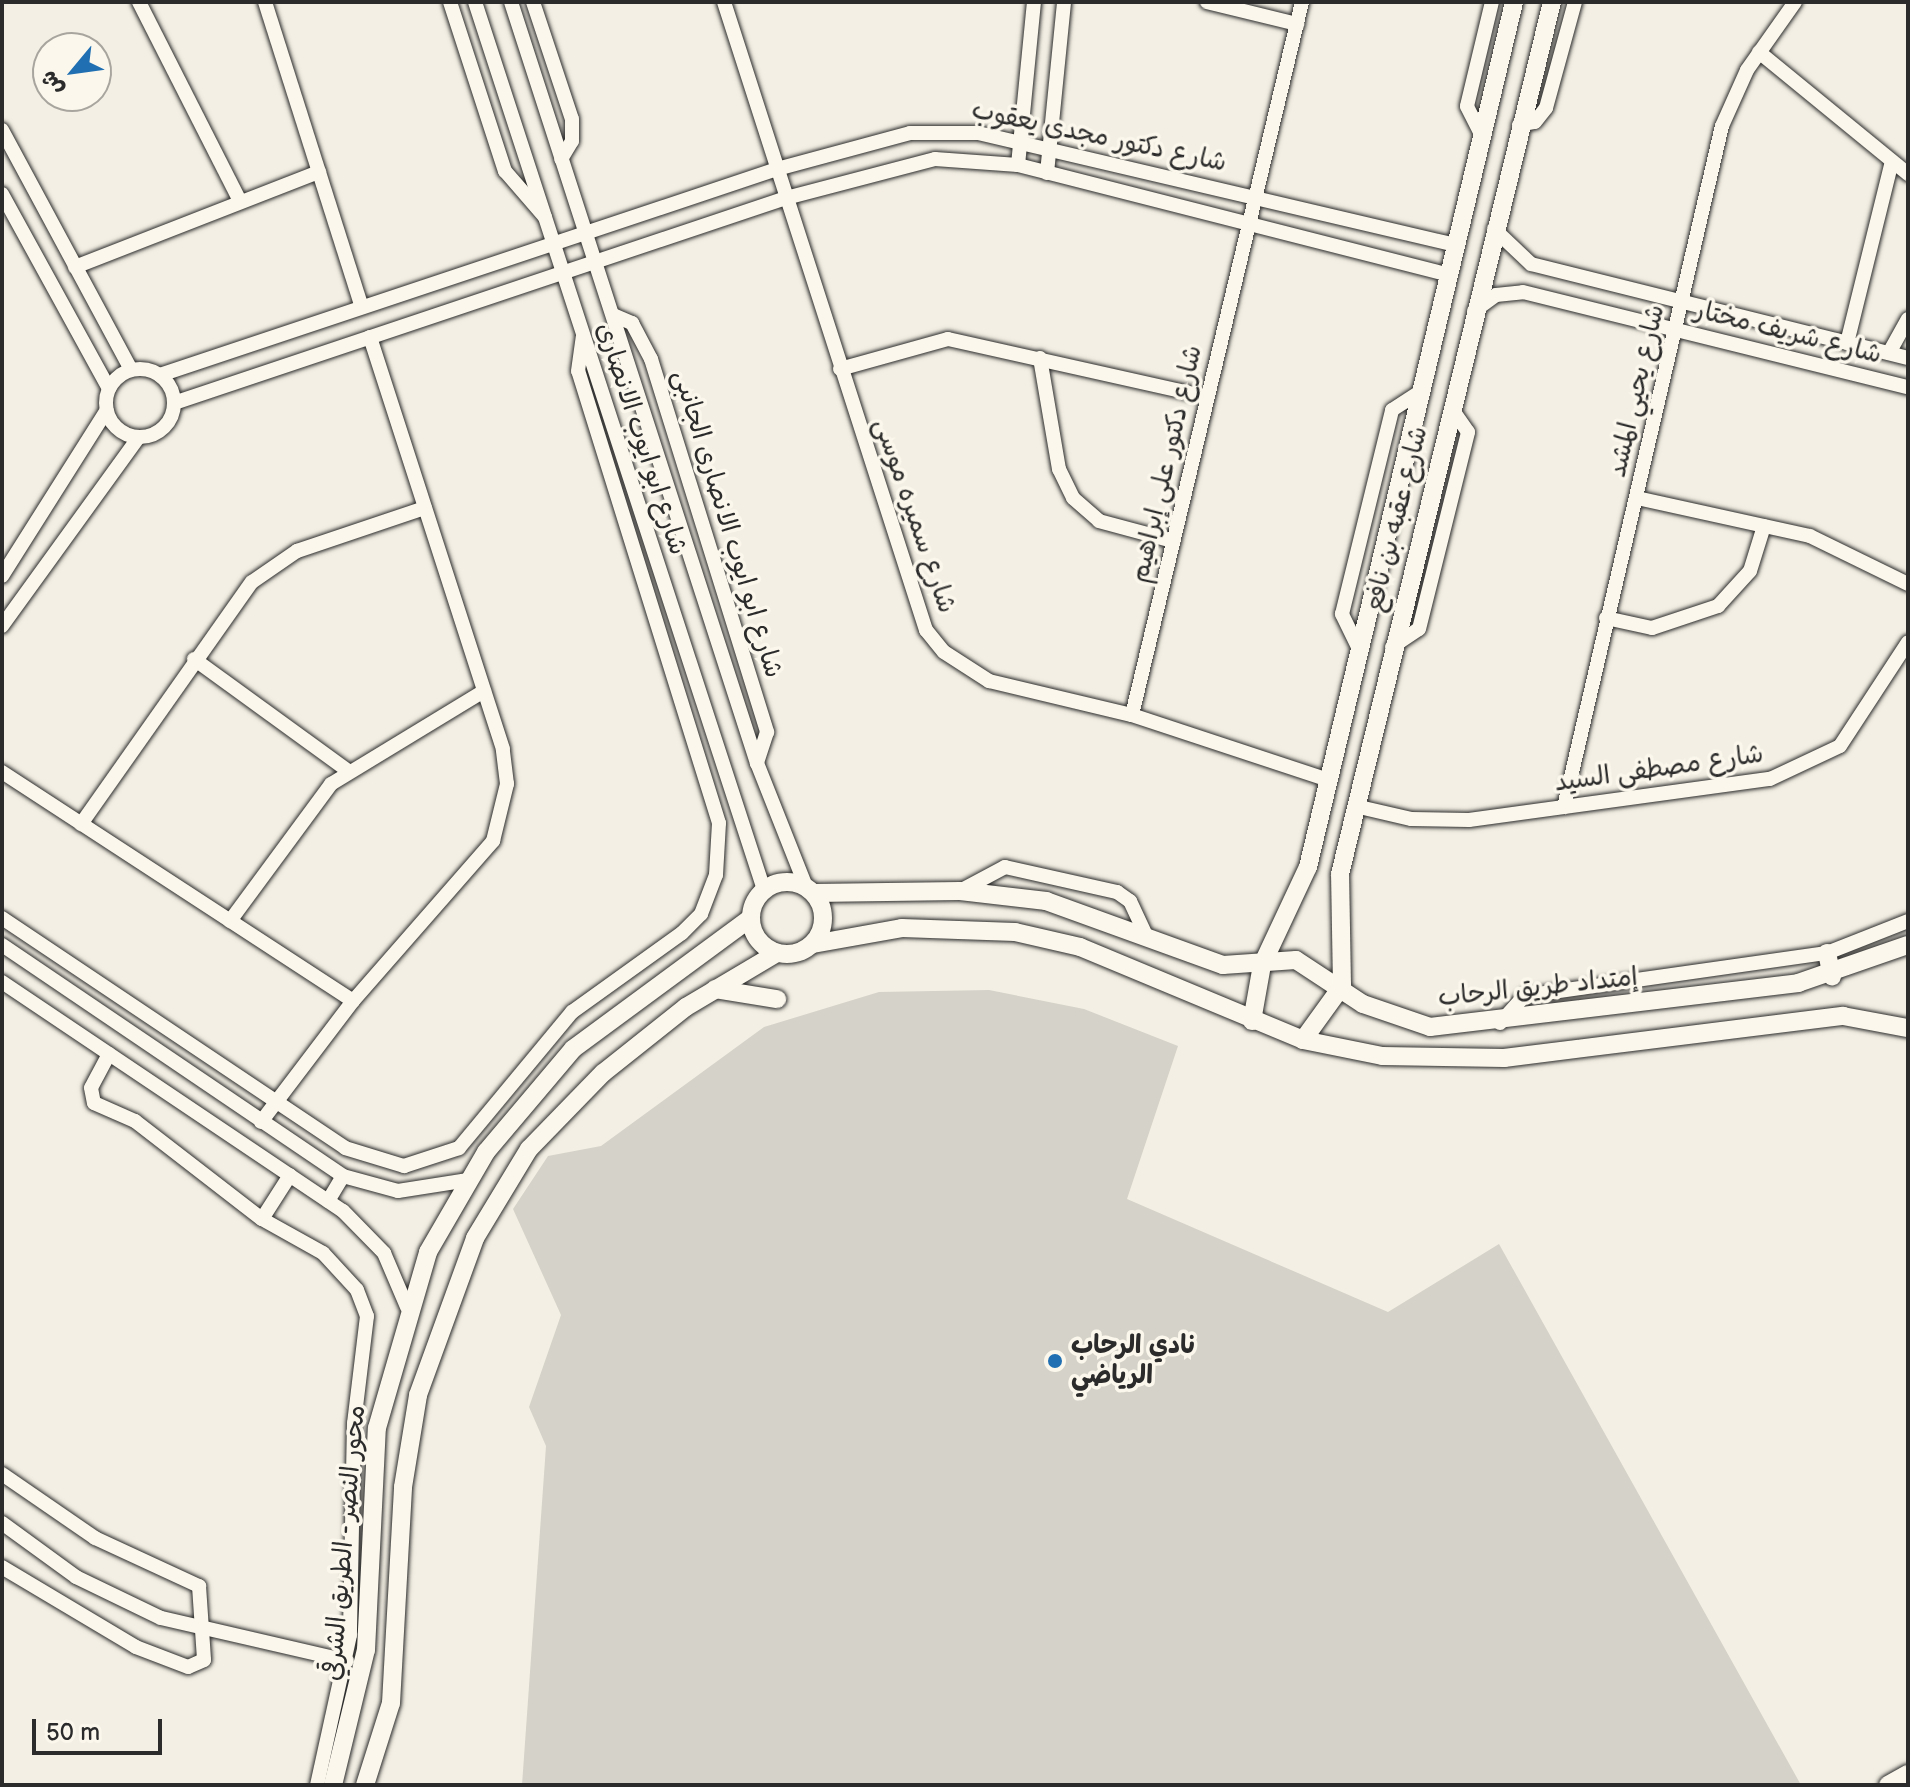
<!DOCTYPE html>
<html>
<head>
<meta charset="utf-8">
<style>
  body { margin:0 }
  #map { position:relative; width:1910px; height:1787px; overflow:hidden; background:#f3efe4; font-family:"Balsamiq Sans","Playpen Sans Arabic",sans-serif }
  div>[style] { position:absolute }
  .green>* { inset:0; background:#d5d2c9 }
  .roads { filter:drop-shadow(0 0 2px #2b2b2b) drop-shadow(0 0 2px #2b2b2b) }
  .minor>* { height:14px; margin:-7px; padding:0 7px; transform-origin:7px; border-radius:7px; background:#fbf7ec }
  .minor>.ring { margin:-7px; padding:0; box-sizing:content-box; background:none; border:14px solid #fbf7ec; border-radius:50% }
  .tertiary>* { height:18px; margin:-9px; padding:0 9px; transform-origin:9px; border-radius:9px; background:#fbf7ec }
  .tertiary>.ring { margin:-9px; padding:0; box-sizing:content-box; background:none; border:18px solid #fbf7ec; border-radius:50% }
  .dots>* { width:22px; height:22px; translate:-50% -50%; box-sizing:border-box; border:4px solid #fbf7ec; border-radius:50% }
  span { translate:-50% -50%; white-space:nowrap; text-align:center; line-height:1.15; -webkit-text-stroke:7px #fbf7ec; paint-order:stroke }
  .street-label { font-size:26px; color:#2b2b2b }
  .poi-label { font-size:26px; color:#2b2b2b; font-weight:700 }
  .left { translate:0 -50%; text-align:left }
  .frame { position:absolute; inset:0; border:4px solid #2b2b2b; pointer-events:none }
  .north { position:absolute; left:32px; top:32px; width:80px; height:80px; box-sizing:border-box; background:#fbf7ec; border:2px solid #a8a59f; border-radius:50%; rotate:241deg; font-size:22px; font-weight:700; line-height:32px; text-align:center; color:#2b2b2b }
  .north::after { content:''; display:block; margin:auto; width:28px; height:36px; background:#1f6fb2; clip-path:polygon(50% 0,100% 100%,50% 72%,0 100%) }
  .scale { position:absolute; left:32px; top:1719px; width:130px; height:36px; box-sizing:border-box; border:4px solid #2b2b2b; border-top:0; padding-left:10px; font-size:24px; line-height:28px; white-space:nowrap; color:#2b2b2b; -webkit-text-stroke:6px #fbf7ec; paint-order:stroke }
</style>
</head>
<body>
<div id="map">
  <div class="green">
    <i style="clip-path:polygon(989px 990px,1084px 1009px,1178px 1046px,1127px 1199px,1388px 1312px,1499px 1244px,1801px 1785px,522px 1785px,546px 1446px,529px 1407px,561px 1315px,513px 1209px,548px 1156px,601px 1146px,764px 1027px,879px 992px)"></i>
  </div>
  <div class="roads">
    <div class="minor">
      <i style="left:139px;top:2px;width:223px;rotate:63.1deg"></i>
      <i style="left:265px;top:2px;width:320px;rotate:72.4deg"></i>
      <i style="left:450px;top:2px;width:178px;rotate:72deg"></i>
      <i style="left:505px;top:171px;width:61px;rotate:49deg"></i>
      <i style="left:475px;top:2px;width:934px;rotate:71.97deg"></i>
      <i style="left:511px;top:2px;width:800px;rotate:72.09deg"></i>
      <i style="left:757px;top:763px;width:133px;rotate:68.4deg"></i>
      <i style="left:533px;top:2px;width:123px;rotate:71.6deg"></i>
      <i style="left:572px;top:119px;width:22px;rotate:90deg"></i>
      <i style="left:572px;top:141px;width:21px;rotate:121deg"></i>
      <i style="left:724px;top:2px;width:660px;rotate:72.17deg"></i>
      <i style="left:926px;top:630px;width:28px;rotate:51deg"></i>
      <i style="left:944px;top:652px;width:54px;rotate:32.8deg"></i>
      <i style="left:989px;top:681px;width:147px;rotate:13.4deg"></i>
      <i style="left:1132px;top:715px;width:206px;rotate:18.3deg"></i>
      <i style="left:1207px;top:2px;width:93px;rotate:13.7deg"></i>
      <i style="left:1759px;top:52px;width:193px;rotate:39.3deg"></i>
      <i style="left:1519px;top:125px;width:16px;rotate:-11deg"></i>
      <i style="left:1535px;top:122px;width:18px;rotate:-52deg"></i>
      <i style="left:1546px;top:108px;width:110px;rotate:-74.7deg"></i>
      <i style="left:2px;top:130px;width:272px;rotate:61.7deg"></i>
      <i style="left:1481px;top:134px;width:31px;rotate:-117deg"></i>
      <i style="left:1467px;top:106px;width:107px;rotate:-76.5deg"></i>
      <i style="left:1018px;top:165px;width:164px;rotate:-84.4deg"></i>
      <i style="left:1047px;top:173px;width:172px;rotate:-84.3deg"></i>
      <i style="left:2px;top:194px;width:222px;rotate:61.2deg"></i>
      <i style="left:1494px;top:229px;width:51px;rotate:43.4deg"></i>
      <i style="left:1531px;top:264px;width:389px;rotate:14deg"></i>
      <i style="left:75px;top:267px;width:262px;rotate:-21.3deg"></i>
      <i style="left:1474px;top:311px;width:27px;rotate:-36deg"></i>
      <i style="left:1496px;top:295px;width:27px;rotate:-6deg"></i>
      <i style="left:1523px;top:292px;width:397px;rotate:13.9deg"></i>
      <i style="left:613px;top:315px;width:21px;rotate:23deg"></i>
      <i style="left:632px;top:323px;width:41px;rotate:62.2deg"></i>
      <i style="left:651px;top:359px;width:391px;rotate:72.7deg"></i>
      <i style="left:767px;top:732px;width:33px;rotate:108deg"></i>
      <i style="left:1847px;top:343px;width:187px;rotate:-76.1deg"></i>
      <i style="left:1889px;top:353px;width:39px;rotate:-61deg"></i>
      <i style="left:1040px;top:358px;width:113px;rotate:80.3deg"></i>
      <i style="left:1059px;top:469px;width:32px;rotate:64deg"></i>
      <i style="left:1073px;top:498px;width:35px;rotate:41deg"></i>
      <i style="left:1099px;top:521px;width:77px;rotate:15.1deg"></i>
      <i class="ring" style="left:106px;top:369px;width:54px;height:54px"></i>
      <i style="left:840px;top:369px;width:112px;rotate:-15.5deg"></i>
      <i style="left:948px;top:339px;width:266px;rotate:12.6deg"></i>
      <i style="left:160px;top:375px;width:650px;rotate:-18.46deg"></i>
      <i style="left:777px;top:169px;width:138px;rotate:-15.1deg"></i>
      <i style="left:910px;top:133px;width:68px"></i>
      <i style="left:978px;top:133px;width:488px;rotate:13.2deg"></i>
      <i style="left:174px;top:403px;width:645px;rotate:-18.52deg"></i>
      <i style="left:786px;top:198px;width:154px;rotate:-14.7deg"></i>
      <i style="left:935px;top:159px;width:83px;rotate:4.1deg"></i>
      <i style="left:1018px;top:165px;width:442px;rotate:14.3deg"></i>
      <i style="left:1637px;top:498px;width:177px;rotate:12.4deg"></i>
      <i style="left:1810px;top:536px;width:109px;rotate:26.1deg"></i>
      <i style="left:2px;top:576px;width:196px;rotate:-57.7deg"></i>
      <i style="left:1606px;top:618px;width:47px;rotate:12.3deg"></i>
      <i style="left:1652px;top:628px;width:70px;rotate:-18.4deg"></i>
      <i style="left:1718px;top:606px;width:47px;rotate:-47.6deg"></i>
      <i style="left:1750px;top:571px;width:47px;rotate:-72.7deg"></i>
      <i style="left:2px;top:626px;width:233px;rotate:-54.1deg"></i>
      <i style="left:1358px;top:647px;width:37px;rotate:-116deg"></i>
      <i style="left:1342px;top:614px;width:210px;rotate:-76.2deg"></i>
      <i style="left:1392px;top:410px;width:33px;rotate:-33deg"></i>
      <i style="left:1392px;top:647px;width:32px;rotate:-34deg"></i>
      <i style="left:1419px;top:629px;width:203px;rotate:-76deg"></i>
      <i style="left:1468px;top:432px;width:29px;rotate:-125deg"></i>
      <i style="left:194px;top:659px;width:189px;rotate:36deg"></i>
      <i style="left:1132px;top:715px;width:733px;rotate:-76.59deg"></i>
      <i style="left:2px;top:772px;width:419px;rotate:33.1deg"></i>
      <i style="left:1355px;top:806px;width:57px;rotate:13.1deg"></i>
      <i style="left:1411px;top:819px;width:58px;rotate:1deg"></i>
      <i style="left:1469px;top:820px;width:304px;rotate:-7.8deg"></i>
      <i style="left:1770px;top:779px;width:77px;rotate:-25.2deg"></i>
      <i style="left:1840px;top:746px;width:124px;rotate:-56.8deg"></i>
      <i style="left:1564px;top:807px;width:699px;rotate:-76.94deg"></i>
      <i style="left:1722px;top:126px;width:61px;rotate:-65.9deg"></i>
      <i style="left:1747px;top:70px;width:83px;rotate:-54.8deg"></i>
      <i style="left:81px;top:824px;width:296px;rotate:-54.8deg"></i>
      <i style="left:252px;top:582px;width:55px;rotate:-34.6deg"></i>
      <i style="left:297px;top:551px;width:135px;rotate:-18.6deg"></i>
      <i style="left:960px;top:891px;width:51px;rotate:-28.1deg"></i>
      <i style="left:1005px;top:867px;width:115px;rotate:12.6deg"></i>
      <i style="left:1117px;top:892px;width:16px;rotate:35deg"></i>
      <i style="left:1130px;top:901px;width:35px;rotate:65deg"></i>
      <i style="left:2px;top:918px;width:413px;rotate:33.8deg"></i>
      <i style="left:345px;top:1148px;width:62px;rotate:17deg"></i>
      <i style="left:404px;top:1166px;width:58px;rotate:-18.1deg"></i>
      <i style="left:459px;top:1148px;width:177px;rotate:-50.3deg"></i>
      <i style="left:572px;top:1012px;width:135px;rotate:-35.7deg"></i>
      <i style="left:682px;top:933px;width:27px;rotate:-45deg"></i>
      <i style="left:701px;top:914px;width:42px;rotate:-69deg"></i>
      <i style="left:716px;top:875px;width:52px;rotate:-86.7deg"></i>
      <i style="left:719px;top:823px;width:473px;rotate:-107.3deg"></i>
      <i style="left:578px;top:371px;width:34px;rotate:-82deg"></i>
      <i style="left:230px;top:921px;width:170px;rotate:-53.6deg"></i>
      <i style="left:331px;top:784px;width:179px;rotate:-31.3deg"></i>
      <i style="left:2px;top:945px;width:412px;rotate:34.1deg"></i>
      <i style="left:343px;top:1176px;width:57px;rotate:15.3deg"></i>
      <i style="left:398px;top:1191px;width:71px;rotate:-8.9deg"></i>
      <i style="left:2px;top:982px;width:411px;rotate:33.9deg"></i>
      <i style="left:343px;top:1211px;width:59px;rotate:45.7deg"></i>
      <i style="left:384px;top:1253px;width:59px;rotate:66.9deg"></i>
      <i style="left:1500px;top:1023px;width:36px;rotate:-48deg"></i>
      <i style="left:1524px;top:996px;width:306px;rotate:-8.1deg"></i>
      <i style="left:1827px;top:953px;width:87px;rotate:-21.6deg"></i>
      <i style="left:109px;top:1054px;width:38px;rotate:118deg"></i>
      <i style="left:91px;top:1088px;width:15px;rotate:79deg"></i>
      <i style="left:94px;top:1103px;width:45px;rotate:23.7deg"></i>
      <i style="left:135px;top:1121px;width:160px;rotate:37.7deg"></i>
      <i style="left:262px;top:1219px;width:70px;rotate:29.1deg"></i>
      <i style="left:323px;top:1253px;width:50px;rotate:47.4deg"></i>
      <i style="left:357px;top:1290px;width:28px;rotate:69deg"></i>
      <i style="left:367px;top:1316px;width:108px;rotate:96.9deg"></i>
      <i style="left:354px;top:1423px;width:212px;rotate:91.1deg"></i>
      <i style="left:350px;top:1635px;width:154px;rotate:102.4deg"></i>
      <i style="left:261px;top:1122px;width:152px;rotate:-52.8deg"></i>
      <i style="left:353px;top:1001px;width:213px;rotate:-48.8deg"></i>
      <i style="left:493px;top:841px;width:59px;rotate:-76.2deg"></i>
      <i style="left:507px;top:784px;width:35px;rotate:-97deg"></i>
      <i style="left:503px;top:749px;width:433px;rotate:-107.9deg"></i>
      <i style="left:328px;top:1201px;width:29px;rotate:-59deg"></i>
      <i style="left:262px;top:1219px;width:52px;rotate:-57.5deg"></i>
      <i style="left:2px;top:1474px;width:113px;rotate:34.5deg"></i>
      <i style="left:95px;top:1538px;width:115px;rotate:24.8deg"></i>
      <i style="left:199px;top:1586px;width:74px;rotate:86.1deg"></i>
      <i style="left:204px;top:1660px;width:17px;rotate:156deg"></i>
      <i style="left:188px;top:1667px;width:56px;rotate:-159deg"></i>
      <i style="left:136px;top:1647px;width:156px;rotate:-149.2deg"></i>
      <i style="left:2px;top:1523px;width:92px;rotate:36.1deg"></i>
      <i style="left:76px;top:1577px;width:94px;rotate:25.8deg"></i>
      <i style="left:161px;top:1618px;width:191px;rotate:13deg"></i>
    </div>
    <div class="tertiary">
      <i class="ring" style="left:751px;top:882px;width:54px;height:54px"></i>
      <i style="left:814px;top:893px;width:146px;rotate:-0.8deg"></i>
      <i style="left:960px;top:891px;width:87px;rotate:6.6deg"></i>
      <i style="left:1046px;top:901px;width:188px;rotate:19.9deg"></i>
      <i style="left:1223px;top:965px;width:73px;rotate:-3.9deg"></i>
      <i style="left:1296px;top:960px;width:80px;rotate:33.3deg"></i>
      <i style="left:1363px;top:1004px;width:71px;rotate:18.9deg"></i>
      <i style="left:1430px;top:1027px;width:371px;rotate:-6.8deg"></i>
      <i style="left:1798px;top:983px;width:116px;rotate:-19.1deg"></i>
      <i style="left:813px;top:944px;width:90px;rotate:-10.2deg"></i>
      <i style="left:902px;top:928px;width:113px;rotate:2deg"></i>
      <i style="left:1015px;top:932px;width:67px;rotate:13deg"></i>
      <i style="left:1080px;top:947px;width:242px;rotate:22.6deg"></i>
      <i style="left:1303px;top:1040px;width:81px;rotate:11.4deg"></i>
      <i style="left:1382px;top:1056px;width:122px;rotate:0.9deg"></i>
      <i style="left:1504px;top:1058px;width:342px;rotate:-7.1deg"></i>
      <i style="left:1843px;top:1016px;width:66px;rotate:10.5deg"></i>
      <i style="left:1827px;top:953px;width:24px;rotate:78deg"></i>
      <i style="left:715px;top:989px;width:63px;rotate:9.2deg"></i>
      <i style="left:1252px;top:1021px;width:57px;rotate:-79.9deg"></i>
      <i style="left:1262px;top:965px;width:108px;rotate:-64.9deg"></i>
      <i style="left:1308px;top:867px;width:889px;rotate:-76.6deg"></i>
      <i style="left:1303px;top:1040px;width:67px;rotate:-54.2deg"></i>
      <i style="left:1342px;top:986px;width:112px;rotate:-91deg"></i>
      <i style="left:1340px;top:874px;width:897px;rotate:-76.34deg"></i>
      <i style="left:333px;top:1785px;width:139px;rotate:-76.3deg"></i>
      <i style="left:366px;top:1650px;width:222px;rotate:-87.2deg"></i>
      <i style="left:377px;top:1428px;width:183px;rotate:-73.8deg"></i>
      <i style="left:428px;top:1252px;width:116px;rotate:-59.9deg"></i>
      <i style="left:486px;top:1152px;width:135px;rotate:-49.8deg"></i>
      <i style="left:573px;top:1049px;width:221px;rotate:-36.4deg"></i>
      <i style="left:365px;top:1785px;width:86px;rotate:-72.4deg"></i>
      <i style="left:391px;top:1703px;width:216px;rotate:-86.8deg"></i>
      <i style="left:403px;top:1487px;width:93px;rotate:-80.7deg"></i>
      <i style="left:418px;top:1395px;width:167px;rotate:-70deg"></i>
      <i style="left:475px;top:1238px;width:104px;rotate:-58.8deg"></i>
      <i style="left:529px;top:1149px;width:106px;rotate:-45.8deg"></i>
      <i style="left:603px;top:1073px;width:106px;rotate:-38.5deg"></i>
      <i style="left:686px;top:1007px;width:106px;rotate:-30.7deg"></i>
      <i style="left:1888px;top:1785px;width:23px;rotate:-29deg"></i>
    </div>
  </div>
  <div class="dots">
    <i style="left:1055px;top:1361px;background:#1f6fb2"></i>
  </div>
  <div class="street-label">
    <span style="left:1099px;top:137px;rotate:12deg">شارع دكتور مجدى يعقوب</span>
    <span style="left:1788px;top:333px;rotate:14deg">شارع شريف مختار</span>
    <span style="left:1637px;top:391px;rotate:-77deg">شارع يحيي المشد</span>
    <span style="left:641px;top:439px;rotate:72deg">شارع ابو ايوب الانصارى</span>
    <span style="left:1167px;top:464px;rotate:-77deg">شارع دكتور على إبراهيم</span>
    <span style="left:914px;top:516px;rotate:71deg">شارع سميره موسى</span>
    <span style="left:1397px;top:519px;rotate:-76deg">شارع عقبه بن نافع</span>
    <span style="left:727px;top:524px;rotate:73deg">شارع ابو ايوب الانصارى الجانبى</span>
    <span style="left:1659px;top:769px;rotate:-8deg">شارع مصطفى السيد</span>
    <span style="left:1538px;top:988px;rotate:-6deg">إمتداد طريق الرحاب</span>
    <span style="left:345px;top:1543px;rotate:-85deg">محور النصر - الطريق الشرقي</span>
  </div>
  <div class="poi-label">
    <span class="left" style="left:1071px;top:1361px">نادي الرحاب<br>الرياضي</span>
  </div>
  <div class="frame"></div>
  <div class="north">ش</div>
  <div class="scale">50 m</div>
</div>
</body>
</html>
